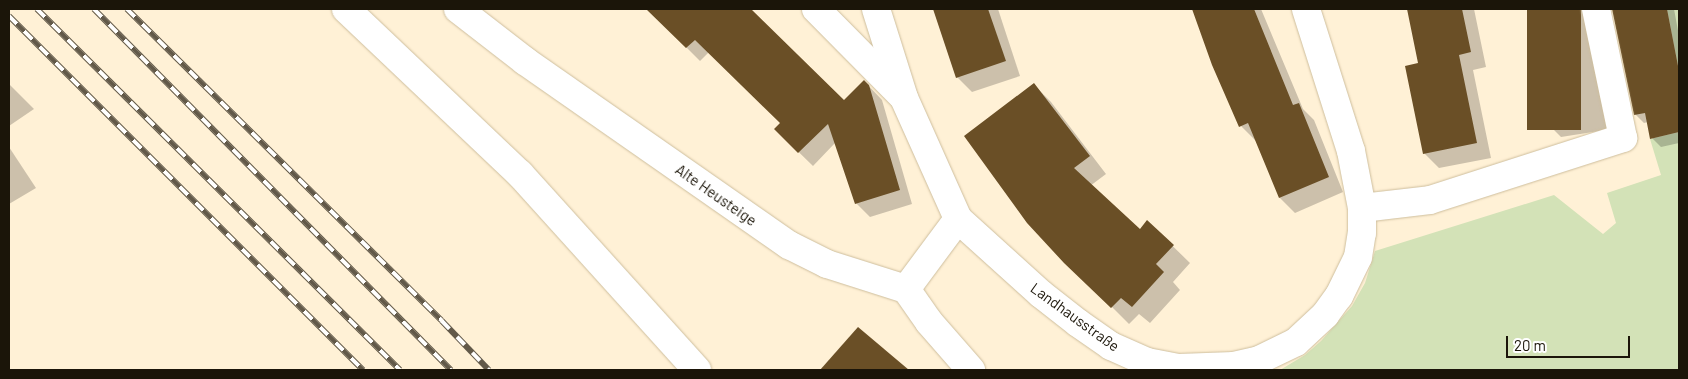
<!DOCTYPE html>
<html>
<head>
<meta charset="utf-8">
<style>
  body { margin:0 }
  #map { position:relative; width:1688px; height:379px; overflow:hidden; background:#fff1d6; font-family:Barlow,sans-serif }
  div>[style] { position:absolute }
  .green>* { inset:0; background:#d3e2b7 }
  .shadow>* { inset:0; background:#0003 }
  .building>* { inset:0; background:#6a4f26; transform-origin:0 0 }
  .roads { filter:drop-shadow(0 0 1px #cebe9d) drop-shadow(0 0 1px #cebe9d) }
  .minor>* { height:28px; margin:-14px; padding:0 14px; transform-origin:14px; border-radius:14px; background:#fff }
  .major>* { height:28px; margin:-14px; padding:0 14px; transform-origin:14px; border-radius:14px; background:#fff }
  .rail>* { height:5.5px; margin-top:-2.75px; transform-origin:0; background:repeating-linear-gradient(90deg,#fff 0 11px,#625949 0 22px); box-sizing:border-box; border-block:1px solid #625949 }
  span { translate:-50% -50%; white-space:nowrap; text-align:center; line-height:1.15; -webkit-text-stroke:5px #fff; paint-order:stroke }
  .street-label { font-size:15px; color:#1b1509 }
  .frame { position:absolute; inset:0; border:10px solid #1b1509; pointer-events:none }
  .scale { position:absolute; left:1506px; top:336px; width:124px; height:22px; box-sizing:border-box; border:2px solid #1b1509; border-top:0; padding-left:6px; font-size:15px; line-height:18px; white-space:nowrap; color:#1b1509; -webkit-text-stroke:4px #fff; paint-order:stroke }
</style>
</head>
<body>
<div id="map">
  <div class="green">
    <i style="clip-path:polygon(1667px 9px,1679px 9px,1679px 71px)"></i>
    <i style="clip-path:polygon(1679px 132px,1679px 370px,1280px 370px,1305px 355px,1321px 341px,1352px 306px,1365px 283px,1375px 251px,1554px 195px,1603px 234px,1616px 223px,1607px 193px,1661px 175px,1650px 139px)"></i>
  </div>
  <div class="shadow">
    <i style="clip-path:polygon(677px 9px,749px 9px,844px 101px,864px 81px,882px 100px,912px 204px,870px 217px,856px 203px,835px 143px,813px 166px,775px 129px,782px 123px,709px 52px,700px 61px,662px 23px)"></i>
    <i style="clip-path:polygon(934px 9px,998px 9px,1020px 76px,972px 92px,957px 77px)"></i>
    <i style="clip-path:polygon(1193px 9px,1261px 9px,1303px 109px,1314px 120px,1343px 192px,1295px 213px,1280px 198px,1256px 141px,1241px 126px,1214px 64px)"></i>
    <i style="clip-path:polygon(1408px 9px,1474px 9px,1486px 67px,1473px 70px,1491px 158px,1439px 168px,1424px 153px,1420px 64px)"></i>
    <i style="clip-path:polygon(1528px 9px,1593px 9px,1612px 129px,1561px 137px,1552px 128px)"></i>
    <i style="clip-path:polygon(1613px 9px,1674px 9px,1679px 36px,1679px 143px,1661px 147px,1652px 138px,1648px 122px,1644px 123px,1635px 114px)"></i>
    <i style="clip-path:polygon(9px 84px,34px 109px,9px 126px)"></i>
    <i style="clip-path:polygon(1034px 85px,1051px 102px,1106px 174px,1090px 186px,1140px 231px,1147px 221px,1190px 263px,1173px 282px,1180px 290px,1150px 323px,1139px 314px,1129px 324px,1039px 234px)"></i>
    <i style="clip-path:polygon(9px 147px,36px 188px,9px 204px)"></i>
    <i style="clip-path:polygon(858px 329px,907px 370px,823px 370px)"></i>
  </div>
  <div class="building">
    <i style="clip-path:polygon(646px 9px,751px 9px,844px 100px,864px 80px,869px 85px,900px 190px,855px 204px,828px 124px,798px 153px,774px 129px,780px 123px,695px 40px,686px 48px)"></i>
    <i style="clip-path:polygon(933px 9px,988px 9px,1006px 61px,956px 78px)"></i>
    <i style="clip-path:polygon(1192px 9px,1254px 9px,1293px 105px,1299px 103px,1329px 177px,1279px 198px,1248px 123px,1239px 127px,1212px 65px)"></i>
    <i style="clip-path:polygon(1407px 9px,1462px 9px,1471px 52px,1459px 55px,1477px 143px,1423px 154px,1405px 66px,1418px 63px)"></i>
    <i style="left:1527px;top:9px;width:54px;height:121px"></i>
    <i style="clip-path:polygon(1612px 9px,1667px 9px,1679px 71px,1679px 132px,1650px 139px,1645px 113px,1634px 115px)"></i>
    <i style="clip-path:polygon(1034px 83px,1090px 156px,1074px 168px,1140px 229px,1147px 220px,1174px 245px,1156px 264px,1164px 272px,1132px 307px,1121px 298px,1111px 308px,1064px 263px,1027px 223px,964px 136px)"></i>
    <i style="clip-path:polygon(858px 327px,909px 370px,820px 370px)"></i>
  </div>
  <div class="roads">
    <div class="minor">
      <i style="left:458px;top:9px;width:85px;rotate:37.8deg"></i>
      <i style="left:525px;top:61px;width:322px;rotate:34.9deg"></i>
      <i style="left:789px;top:245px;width:42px;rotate:26.6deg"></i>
      <i style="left:827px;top:264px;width:83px;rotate:17.6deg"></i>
      <i style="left:906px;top:289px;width:40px;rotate:55.1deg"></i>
      <i style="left:929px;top:322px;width:64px;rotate:48.8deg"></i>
      <i style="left:816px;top:9px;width:121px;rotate:45.3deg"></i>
      <i style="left:876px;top:9px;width:93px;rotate:72.5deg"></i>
      <i style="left:904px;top:98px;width:133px;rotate:65.9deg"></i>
      <i style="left:958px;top:219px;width:87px;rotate:126.6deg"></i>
      <i style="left:1362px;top:208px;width:68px;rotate:-6.7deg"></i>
      <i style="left:1430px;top:200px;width:203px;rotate:-17.8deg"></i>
      <i style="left:1623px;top:138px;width:132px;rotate:-101.8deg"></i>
      <i style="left:958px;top:219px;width:112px;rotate:42.1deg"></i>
      <i style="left:1041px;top:294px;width:47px;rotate:38.1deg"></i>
      <i style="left:1078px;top:323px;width:40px;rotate:34.9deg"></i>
      <i style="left:1111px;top:346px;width:39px;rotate:24deg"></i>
      <i style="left:1147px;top:362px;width:33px;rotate:11deg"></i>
      <i style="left:1179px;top:368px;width:55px;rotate:-2.1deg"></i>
      <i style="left:1234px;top:366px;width:26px;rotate:-13deg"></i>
      <i style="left:1259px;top:360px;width:41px;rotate:-25.9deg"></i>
      <i style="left:1296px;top:342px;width:40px;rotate:-43deg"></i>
      <i style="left:1325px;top:315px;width:24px;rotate:-54deg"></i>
      <i style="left:1339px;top:296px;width:43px;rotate:-64deg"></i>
      <i style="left:1358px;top:257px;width:24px;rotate:-81deg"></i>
      <i style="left:1362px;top:233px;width:25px;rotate:-90deg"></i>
      <i style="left:1362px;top:208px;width:58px;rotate:-100.9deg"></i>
      <i style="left:1351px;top:151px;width:149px;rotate:-107.6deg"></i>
    </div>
    <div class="major">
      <i style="left:346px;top:9px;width:240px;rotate:43.5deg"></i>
      <i style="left:520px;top:174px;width:264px;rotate:47.9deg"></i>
    </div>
  </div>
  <div class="rail">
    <i style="left:37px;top:9px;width:512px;rotate:44.84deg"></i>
    <i style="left:94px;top:9px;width:508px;rotate:45.32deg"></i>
    <i style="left:127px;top:9px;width:443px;rotate:44.7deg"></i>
    <i style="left:442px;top:321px;width:68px;rotate:46.2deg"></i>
    <i style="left:9px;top:16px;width:501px;rotate:45deg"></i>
  </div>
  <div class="street-label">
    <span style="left:716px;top:195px;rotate:35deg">Alte Heusteige</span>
    <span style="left:1075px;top:317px;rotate:36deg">Landhausstraße</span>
  </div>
  <div class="frame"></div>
  <div class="scale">20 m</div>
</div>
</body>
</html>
